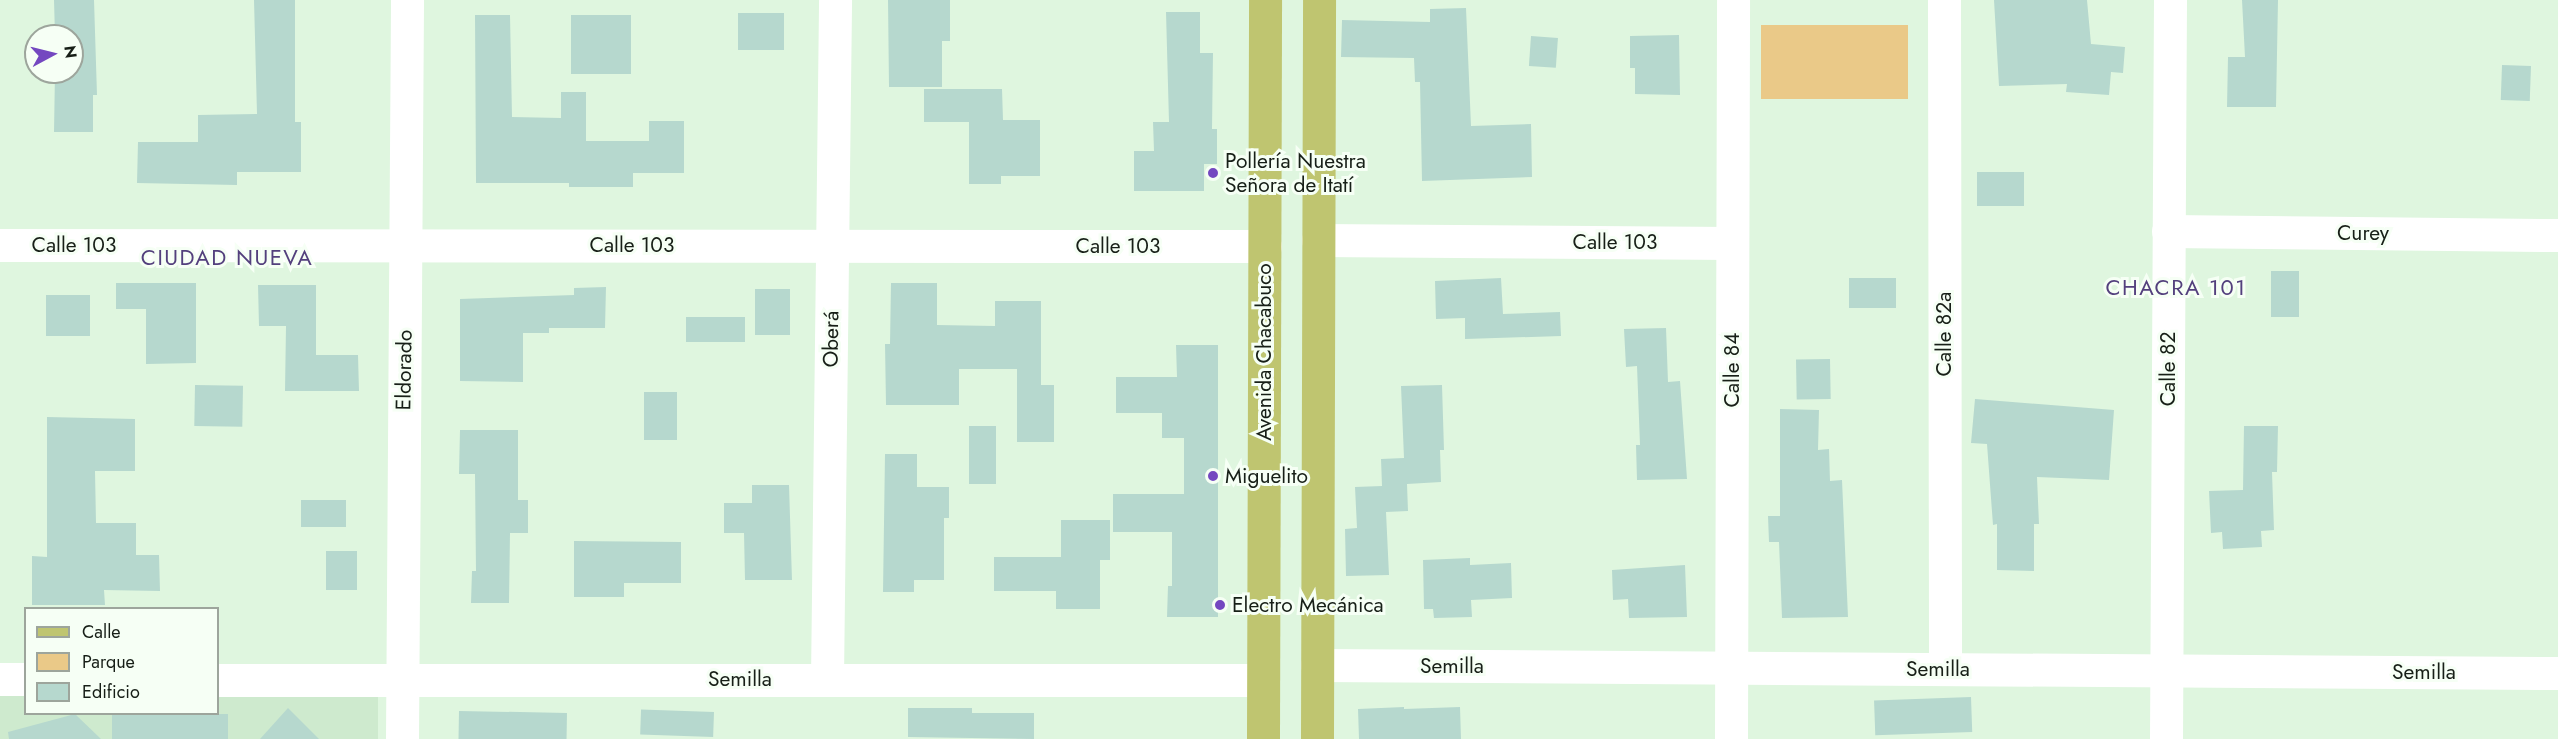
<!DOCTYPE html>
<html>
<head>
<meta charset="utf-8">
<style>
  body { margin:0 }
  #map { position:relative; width:2558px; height:739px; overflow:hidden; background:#dff6df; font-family:Jost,sans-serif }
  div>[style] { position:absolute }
  .built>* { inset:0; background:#ceeace }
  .green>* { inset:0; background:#eac988; transform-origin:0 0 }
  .building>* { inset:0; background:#b6d8ce; transform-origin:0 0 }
  .minor>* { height:33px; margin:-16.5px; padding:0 16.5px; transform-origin:16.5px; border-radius:16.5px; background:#fff }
  .major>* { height:33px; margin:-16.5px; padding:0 16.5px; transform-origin:16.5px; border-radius:16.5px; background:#bfc570 }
  .dots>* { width:16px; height:16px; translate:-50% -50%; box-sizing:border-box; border:3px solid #f6fff5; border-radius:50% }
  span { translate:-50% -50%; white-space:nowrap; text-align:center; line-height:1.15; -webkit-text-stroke:6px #f6fff5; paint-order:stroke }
  .poi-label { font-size:21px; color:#171f17 }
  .left { translate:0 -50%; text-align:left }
  .street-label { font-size:21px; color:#171f17 }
  .neighbourhood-label { font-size:22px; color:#53407d; letter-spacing:1.5px }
  .legend { position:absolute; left:24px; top:607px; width:195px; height:108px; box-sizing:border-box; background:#f6fff5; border:2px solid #9da59c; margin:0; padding:8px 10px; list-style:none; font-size:18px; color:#171f17 }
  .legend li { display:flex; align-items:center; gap:12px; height:30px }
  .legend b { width:30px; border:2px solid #9da59c }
  .north { position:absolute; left:24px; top:24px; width:60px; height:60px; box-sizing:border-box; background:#f6fff5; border:2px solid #9da59c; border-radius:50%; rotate:83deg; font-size:16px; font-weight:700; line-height:24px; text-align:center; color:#171f17 }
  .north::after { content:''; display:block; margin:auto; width:21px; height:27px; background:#7448c0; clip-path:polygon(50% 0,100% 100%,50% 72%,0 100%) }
</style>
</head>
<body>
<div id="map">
  <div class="built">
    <i style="clip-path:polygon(0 695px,25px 696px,26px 714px,218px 714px,218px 697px,378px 697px,378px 739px,0 739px)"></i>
  </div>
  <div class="green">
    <i style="left:1761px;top:25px;width:147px;height:74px"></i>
  </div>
  <div class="building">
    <i style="clip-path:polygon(54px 0,94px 0,97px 95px,93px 95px,93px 132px,54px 132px,55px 72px,72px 72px,72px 36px,55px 36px)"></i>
    <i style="clip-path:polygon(254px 0,295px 0,295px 122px,301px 122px,301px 172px,237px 172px,237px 185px,137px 183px,138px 142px,198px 142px,198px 115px,257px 114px)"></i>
    <i style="clip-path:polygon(888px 0,950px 0,950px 41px,942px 41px,942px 87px,889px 87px)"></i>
    <i style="clip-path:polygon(1994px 0,2087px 0,2091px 44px,2125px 47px,2123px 73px,2111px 72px,2109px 95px,2066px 92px,2067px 84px,1999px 86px)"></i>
    <i style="clip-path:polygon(2242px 0,2278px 0,2276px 107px,2227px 107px,2228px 57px,2245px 57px)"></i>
    <i style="clip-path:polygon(1466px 8px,1471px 126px,1531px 124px,1532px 177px,1422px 181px,1420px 82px,1415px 82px,1414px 58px,1341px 57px,1342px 20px,1430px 22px,1430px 9px)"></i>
    <i style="clip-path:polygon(1166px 12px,1200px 12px,1200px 53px,1213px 53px,1212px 129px,1217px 129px,1217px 164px,1204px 164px,1204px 191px,1134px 191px,1134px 151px,1154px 151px,1153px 122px,1169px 122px)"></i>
    <i style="left:738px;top:13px;width:46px;height:37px"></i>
    <i style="clip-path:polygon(475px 15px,510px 15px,512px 117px,561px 118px,561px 92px,586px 92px,586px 141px,649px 141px,649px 121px,684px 121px,684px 173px,633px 173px,633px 187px,569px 187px,569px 183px,476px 183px)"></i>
    <i style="left:571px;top:15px;width:60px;height:59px"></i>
    <i style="clip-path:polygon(1679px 35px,1680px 95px,1635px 94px,1635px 68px,1630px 68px,1630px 36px)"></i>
    <i style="left:1531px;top:36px;width:27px;height:30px;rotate:4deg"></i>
    <i style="left:2502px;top:65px;width:29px;height:35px;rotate:2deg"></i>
    <i style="clip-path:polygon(924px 89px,1002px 89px,1003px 120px,1040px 120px,1040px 176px,1001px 176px,1001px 184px,969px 184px,969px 122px,924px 122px)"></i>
    <i style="left:2024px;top:172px;width:34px;height:47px;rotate:90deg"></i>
    <i style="left:2271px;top:271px;width:28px;height:46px"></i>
    <i style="clip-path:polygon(1501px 278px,1503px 314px,1560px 312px,1561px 336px,1465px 339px,1465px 318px,1436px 319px,1435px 281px)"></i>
    <i style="left:1849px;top:278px;width:47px;height:30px"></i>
    <i style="clip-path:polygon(116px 283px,196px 283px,196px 363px,146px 364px,146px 309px,116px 309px)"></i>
    <i style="clip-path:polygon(891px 283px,937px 283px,937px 325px,995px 326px,995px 301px,1041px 301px,1041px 385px,1054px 385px,1054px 442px,1017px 442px,1017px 369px,959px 369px,959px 405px,886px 405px,885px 344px,890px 344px)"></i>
    <i style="clip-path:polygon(258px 285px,316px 285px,316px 355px,358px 355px,359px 391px,285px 391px,286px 326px,259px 326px)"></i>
    <i style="clip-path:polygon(606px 287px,605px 328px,549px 328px,549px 333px,523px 333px,523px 382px,460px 381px,460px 299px,574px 295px,574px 288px)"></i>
    <i style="left:755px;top:289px;width:35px;height:46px"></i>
    <i style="left:46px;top:295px;width:44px;height:41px"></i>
    <i style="left:686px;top:317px;width:59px;height:25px"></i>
    <i style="clip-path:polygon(1666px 328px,1668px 382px,1680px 381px,1687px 479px,1637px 480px,1636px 445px,1640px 445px,1637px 366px,1626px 367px,1624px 329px)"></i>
    <i style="clip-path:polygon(1176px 345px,1218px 345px,1218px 617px,1167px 617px,1168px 586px,1172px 586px,1172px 532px,1113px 532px,1113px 494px,1184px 494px,1184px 438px,1162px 438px,1162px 413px,1116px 413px,1116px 377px,1177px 377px)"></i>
    <i style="left:1830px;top:359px;width:40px;height:34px;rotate:89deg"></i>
    <i style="left:195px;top:385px;width:48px;height:41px;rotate:1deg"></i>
    <i style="clip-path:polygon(1442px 385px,1444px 450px,1440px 450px,1441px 482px,1407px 484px,1408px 511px,1386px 512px,1389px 575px,1346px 576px,1345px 529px,1357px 528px,1355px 487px,1382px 486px,1381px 459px,1404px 458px,1401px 386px)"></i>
    <i style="left:644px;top:392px;width:33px;height:48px"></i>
    <i style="clip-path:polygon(1975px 399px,2114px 410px,2109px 480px,2037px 477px,2039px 524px,2034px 524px,2034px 571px,1997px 570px,1997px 524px,1993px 525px,1987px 444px,1971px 443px)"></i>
    <i style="clip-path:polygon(1780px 409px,1819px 410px,1818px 450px,1829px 449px,1830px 481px,1842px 480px,1848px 617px,1782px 618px,1779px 542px,1769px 542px,1768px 516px,1780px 516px)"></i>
    <i style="clip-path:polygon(47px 417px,135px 419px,135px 471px,95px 471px,96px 523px,136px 523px,136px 555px,159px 555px,160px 591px,104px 590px,105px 605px,32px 605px,32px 556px,47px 557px)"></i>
    <i style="left:969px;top:426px;width:27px;height:58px"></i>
    <i style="clip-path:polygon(2244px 426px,2278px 426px,2277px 472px,2272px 472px,2274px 530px,2261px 531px,2262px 547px,2223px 549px,2222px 532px,2211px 533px,2209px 491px,2243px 490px)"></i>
    <i style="clip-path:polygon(460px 430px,518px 430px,518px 500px,528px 500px,528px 533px,510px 533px,509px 603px,471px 603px,472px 571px,476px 571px,475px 474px,459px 474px)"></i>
    <i style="clip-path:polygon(885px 454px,917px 454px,917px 487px,949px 487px,949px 518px,944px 518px,944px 580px,914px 580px,914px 592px,883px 592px)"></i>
    <i style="clip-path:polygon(752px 485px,789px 485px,792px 580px,745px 580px,744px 533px,724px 533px,724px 503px,752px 503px)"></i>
    <i style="left:301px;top:500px;width:45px;height:27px"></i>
    <i style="clip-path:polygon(1061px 520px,1110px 520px,1110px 560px,1100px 560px,1100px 609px,1056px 609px,1056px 591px,994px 591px,994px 557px,1061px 557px)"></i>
    <i style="clip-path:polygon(574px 541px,681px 542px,681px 583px,624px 583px,624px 597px,574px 597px)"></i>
    <i style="left:326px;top:551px;width:31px;height:39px"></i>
    <i style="clip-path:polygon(1470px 558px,1470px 565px,1511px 563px,1512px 598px,1471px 600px,1472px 617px,1434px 618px,1433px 609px,1424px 609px,1423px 560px)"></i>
    <i style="clip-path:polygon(1685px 565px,1687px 617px,1629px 618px,1628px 599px,1613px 600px,1612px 570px)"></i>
    <i style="left:1971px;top:697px;width:35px;height:97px;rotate:88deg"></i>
    <i style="clip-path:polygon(1404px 707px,1404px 709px,1460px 707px,1461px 739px,1359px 739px,1358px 709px)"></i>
    <i style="clip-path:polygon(288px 708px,319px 739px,260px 739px)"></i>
    <i style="clip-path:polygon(908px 708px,972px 708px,972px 713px,1034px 713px,1034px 739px,908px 737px)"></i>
    <i style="left:459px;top:711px;width:108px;height:28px;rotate:1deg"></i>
    <i style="left:714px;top:712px;width:25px;height:73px;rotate:92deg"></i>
    <i style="clip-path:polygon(75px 714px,101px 739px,9px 739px,8px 732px)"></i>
    <i style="left:228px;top:714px;width:25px;height:116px;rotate:90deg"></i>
  </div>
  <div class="minor">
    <i style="left:1944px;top:0;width:669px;rotate:89.91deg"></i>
    <i style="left:2168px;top:231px;width:390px;rotate:0.6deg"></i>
    <i style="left:1318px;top:240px;width:414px;rotate:0.4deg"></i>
    <i style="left:0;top:245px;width:1265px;rotate:0.05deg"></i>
    <i style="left:1317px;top:665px;width:1241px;rotate:0.37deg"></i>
    <i style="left:0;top:679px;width:26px"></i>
    <i style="left:827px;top:679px;width:679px;rotate:-89.32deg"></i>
    <i style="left:218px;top:680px;width:1045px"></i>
    <i style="left:402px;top:739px;width:739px;rotate:-89.61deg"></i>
    <i style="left:1731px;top:739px;width:739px;rotate:-89.84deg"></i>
    <i style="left:2166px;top:739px;width:739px;rotate:-89.69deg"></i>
  </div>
  <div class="major">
    <i style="left:1263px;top:739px;width:739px;rotate:-89.84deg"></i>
    <i style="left:1317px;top:739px;width:739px;rotate:-89.84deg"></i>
  </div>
  <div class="dots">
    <i style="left:1213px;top:173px;background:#7448c0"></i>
    <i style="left:1213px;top:476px;background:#7448c0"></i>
    <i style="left:1220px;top:605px;background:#7448c0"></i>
  </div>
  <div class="poi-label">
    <span class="left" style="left:1225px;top:173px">Pollería Nuestra<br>Señora de Itatí</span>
    <span class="left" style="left:1225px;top:476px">Miguelito</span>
    <span class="left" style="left:1232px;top:605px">Electro Mecánica</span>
  </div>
  <div class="street-label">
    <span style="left:2363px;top:233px">Curey</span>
    <span style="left:1615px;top:242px">Calle 103</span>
    <span style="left:74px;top:245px">Calle 103</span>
    <span style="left:632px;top:245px">Calle 103</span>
    <span style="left:1118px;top:246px">Calle 103</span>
    <span style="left:1944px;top:334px;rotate:-90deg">Calle 82a</span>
    <span style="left:831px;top:339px;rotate:-89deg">Oberá</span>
    <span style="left:1264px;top:352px;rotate:-90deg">Avenida Chacabuco</span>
    <span style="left:2168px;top:369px;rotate:-90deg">Calle 82</span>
    <span style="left:404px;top:370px;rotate:-89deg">Eldorado</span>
    <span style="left:1732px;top:370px;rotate:-90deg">Calle 84</span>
    <span style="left:1452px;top:666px">Semilla</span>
    <span style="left:1938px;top:669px">Semilla</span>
    <span style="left:2424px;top:672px">Semilla</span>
    <span style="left:740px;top:679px">Semilla</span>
  </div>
  <div class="neighbourhood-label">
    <span style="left:227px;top:258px">CIUDAD NUEVA</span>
    <span style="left:2176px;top:288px">CHACRA 101</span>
  </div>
  <ul class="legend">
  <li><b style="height:8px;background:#bfc570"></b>Calle</li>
  <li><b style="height:16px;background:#eac988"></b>Parque</li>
  <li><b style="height:16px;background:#b6d8ce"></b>Edificio</li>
  </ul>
  <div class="north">N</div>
</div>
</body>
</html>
